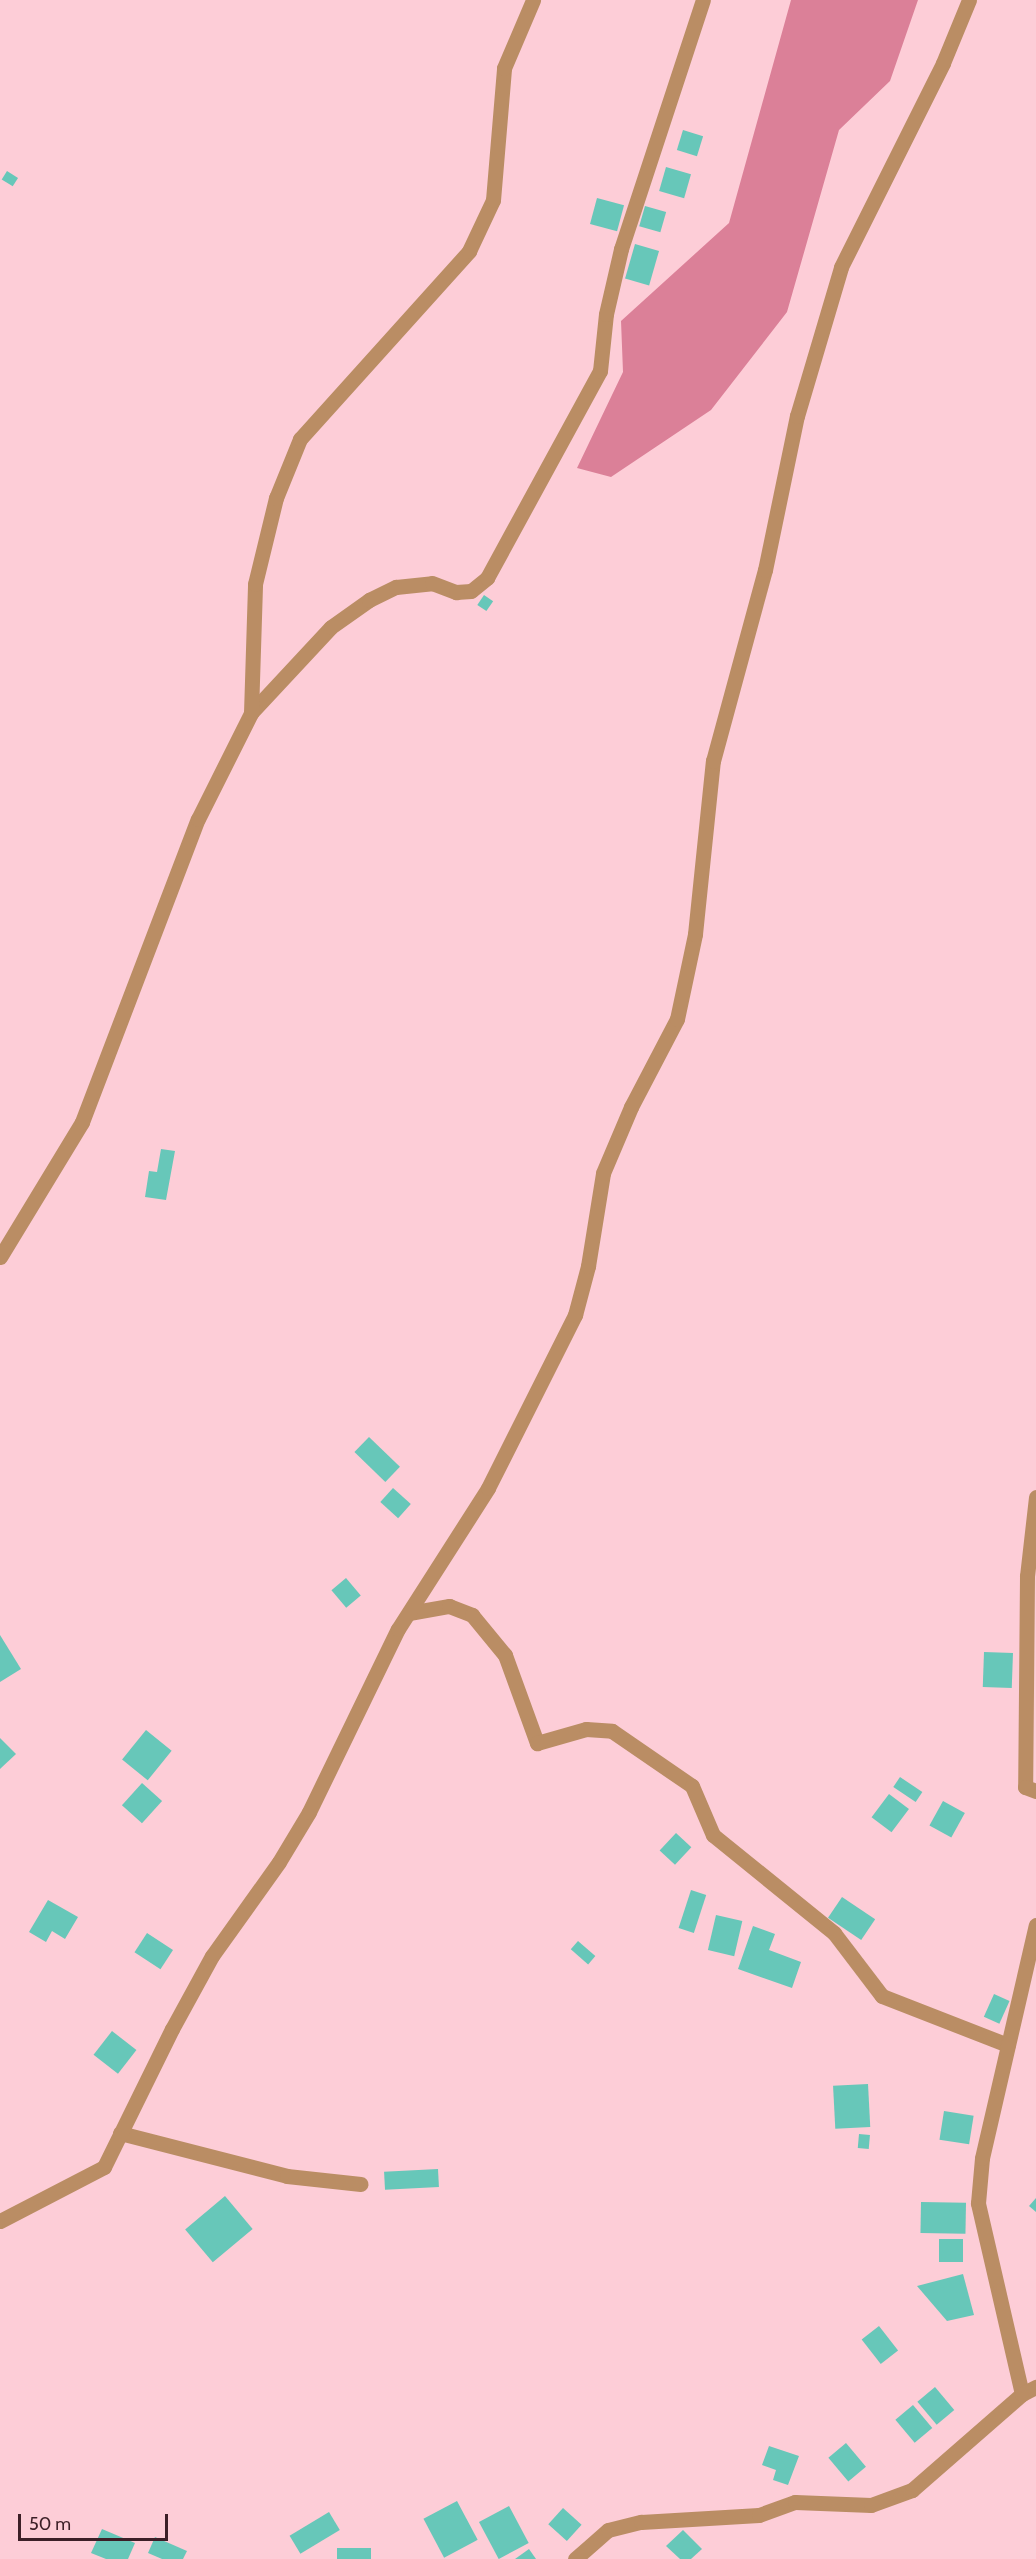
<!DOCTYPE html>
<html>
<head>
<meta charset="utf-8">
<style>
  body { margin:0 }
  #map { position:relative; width:1036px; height:2559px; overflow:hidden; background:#fdcdd7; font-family:Cabin,sans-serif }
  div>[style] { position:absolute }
  .forest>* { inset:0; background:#db8098 }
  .building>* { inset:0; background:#67c7b9; transform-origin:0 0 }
  .minor>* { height:15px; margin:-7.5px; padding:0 7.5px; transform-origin:7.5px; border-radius:7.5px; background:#ba8d64 }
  span { translate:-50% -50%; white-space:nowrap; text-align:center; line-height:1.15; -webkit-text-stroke:5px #fdcdd7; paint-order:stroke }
  .scale { position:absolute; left:18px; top:2514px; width:150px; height:27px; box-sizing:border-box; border:3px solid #3c1f27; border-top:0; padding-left:8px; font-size:18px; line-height:21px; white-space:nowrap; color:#3c1f27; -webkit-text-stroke:4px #fdcdd7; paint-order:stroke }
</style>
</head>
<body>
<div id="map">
  <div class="forest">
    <i style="clip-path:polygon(791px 0,918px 0,890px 81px,839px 130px,787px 312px,711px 410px,611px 477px,577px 468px,623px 372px,621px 321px,729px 223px)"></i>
  </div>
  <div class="building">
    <i style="left:683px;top:130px;width:21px;height:21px;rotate:17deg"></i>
    <i style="left:666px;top:167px;width:26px;height:25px;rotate:16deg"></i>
    <i style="left:7px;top:171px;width:13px;height:10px;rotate:32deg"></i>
    <i style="left:597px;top:198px;width:28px;height:27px;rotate:15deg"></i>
    <i style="left:645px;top:206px;width:22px;height:21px;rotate:16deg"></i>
    <i style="left:635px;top:244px;width:25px;height:36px;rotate:16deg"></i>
    <i style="left:484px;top:595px;width:11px;height:12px;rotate:34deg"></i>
    <i style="clip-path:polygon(161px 1149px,175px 1151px,166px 1200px,145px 1197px,149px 1171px,157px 1172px)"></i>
    <i style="left:369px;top:1437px;width:43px;height:21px;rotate:44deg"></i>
    <i style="left:393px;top:1488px;width:24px;height:19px;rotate:42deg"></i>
    <i style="left:346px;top:1578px;width:23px;height:19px;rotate:50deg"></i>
    <i style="clip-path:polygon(0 1635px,21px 1669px,0 1682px)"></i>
    <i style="left:984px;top:1652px;width:29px;height:35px;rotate:2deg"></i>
    <i style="left:146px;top:1730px;width:33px;height:38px;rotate:39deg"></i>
    <i style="clip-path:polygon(0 1738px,16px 1754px,0 1769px)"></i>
    <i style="left:900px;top:1777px;width:27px;height:12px;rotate:34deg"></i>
    <i style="left:142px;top:1783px;width:27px;height:30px;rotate:42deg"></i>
    <i style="left:889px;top:1794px;width:25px;height:29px;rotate:37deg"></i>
    <i style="left:943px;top:1801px;width:25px;height:28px;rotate:29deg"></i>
    <i style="left:676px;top:1833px;width:21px;height:24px;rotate:43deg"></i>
    <i style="left:691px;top:1890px;width:16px;height:40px;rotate:18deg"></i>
    <i style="left:842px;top:1897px;width:40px;height:25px;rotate:34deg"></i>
    <i style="clip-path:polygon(48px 1900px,78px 1917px,65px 1939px,52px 1931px,46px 1942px,29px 1932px)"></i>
    <i style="left:716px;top:1915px;width:27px;height:36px;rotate:13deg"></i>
    <i style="clip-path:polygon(753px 1926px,775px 1934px,769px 1950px,801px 1962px,792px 1988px,738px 1969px)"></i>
    <i style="left:147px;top:1933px;width:31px;height:23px;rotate:33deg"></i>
    <i style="left:578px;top:1941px;width:23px;height:11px;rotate:41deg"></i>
    <i style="left:994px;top:1994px;width:17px;height:25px;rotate:24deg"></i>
    <i style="left:112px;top:2031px;width:31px;height:30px;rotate:38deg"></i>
    <i style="left:868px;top:2084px;width:43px;height:35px;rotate:87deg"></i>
    <i style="left:944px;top:2111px;width:30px;height:29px;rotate:9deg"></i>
    <i style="left:859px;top:2134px;width:11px;height:14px;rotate:5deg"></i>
    <i style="left:438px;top:2169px;width:18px;height:54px;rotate:87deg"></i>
    <i style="left:225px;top:2196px;width:43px;height:52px;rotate:50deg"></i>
    <i style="clip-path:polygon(1036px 2198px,1036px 2212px,1029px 2206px)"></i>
    <i style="left:921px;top:2202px;width:45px;height:31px;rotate:1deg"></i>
    <i style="left:939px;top:2239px;width:24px;height:23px"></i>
    <i style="clip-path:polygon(963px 2274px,974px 2315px,947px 2321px,917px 2286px)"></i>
    <i style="left:879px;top:2326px;width:31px;height:22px;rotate:52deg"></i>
    <i style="left:935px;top:2387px;width:30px;height:23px;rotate:50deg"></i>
    <i style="left:913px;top:2405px;width:30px;height:23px;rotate:50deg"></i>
    <i style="left:846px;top:2443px;width:31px;height:23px;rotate:50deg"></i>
    <i style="clip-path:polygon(769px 2446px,799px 2456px,788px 2485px,773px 2480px,776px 2470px,762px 2465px)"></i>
    <i style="left:457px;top:2501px;width:44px;height:38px;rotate:62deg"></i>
    <i style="left:509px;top:2506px;width:42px;height:34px;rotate:62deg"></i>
    <i style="left:563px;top:2508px;width:25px;height:22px;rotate:42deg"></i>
    <i style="left:329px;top:2512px;width:21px;height:46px;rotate:59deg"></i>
    <i style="clip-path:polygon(102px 2529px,135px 2543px,128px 2559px,106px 2559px,91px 2553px)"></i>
    <i style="clip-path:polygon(683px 2530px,702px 2549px,691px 2559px,680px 2559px,666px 2546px)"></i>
    <i style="clip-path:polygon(155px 2537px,187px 2551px,183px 2559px,162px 2559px,148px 2553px)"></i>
    <i style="left:337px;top:2548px;width:34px;height:11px"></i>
    <i style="clip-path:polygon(529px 2549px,536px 2559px,515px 2559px)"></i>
  </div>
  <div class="minor">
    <i style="left:251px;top:713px;width:117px;rotate:-47.1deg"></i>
    <i style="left:331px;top:627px;width:47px;rotate:-35.4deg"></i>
    <i style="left:369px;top:600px;width:30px;rotate:-26deg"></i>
    <i style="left:396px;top:587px;width:36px;rotate:-6deg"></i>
    <i style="left:432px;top:583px;width:26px;rotate:21deg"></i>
    <i style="left:456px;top:592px;width:15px;rotate:-4deg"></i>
    <i style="left:471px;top:591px;width:21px;rotate:-39deg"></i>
    <i style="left:487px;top:578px;width:236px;rotate:-61.4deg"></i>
    <i style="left:600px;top:371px;width:57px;rotate:-84deg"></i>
    <i style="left:606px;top:314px;width:67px;rotate:-77deg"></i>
    <i style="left:621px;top:249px;width:262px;rotate:-71.8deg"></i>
    <i style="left:0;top:1257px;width:158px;rotate:-58.7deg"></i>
    <i style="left:82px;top:1122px;width:324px;rotate:-69.1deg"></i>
    <i style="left:198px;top:819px;width:119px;rotate:-63.4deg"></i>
    <i style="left:251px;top:713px;width:129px;rotate:-88.2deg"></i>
    <i style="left:255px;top:584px;width:89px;rotate:-76.3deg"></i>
    <i style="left:276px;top:498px;width:64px;rotate:-67.9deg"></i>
    <i style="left:300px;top:439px;width:253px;rotate:-48deg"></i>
    <i style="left:469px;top:251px;width:56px;rotate:-64.8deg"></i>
    <i style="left:493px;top:200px;width:132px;rotate:-85.2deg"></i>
    <i style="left:504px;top:68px;width:74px;rotate:-66.9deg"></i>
    <i style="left:1036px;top:1497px;width:80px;rotate:96.5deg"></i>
    <i style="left:1027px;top:1576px;width:211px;rotate:90.5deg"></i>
    <i style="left:1025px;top:1787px;width:12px;rotate:20deg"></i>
    <i style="left:409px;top:1613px;width:41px;rotate:-9.9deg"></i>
    <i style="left:449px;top:1606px;width:25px;rotate:21deg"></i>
    <i style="left:472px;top:1615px;width:52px;rotate:50.5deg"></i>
    <i style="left:505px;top:1655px;width:94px;rotate:70deg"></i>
    <i style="left:537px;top:1743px;width:51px;rotate:-15.9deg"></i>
    <i style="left:586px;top:1729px;width:26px;rotate:4deg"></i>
    <i style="left:612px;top:1731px;width:97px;rotate:34.5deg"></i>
    <i style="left:692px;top:1786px;width:53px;rotate:66.8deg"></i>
    <i style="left:713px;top:1835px;width:156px;rotate:39deg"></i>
    <i style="left:834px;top:1933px;width:79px;rotate:52.7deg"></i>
    <i style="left:882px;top:1996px;width:135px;rotate:21.3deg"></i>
    <i style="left:120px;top:2133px;width:172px;rotate:14.4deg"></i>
    <i style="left:287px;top:2176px;width:74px;rotate:6.2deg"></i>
    <i style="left:0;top:2221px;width:117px;rotate:-27.4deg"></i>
    <i style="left:104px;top:2167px;width:154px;rotate:-63.8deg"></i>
    <i style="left:172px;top:2029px;width:83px;rotate:-61.3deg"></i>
    <i style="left:212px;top:1956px;width:115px;rotate:-54.5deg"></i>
    <i style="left:279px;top:1862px;width:58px;rotate:-59deg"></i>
    <i style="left:309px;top:1812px;width:203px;rotate:-64.1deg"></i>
    <i style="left:398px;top:1629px;width:167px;rotate:-57.4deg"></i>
    <i style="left:488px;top:1488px;width:194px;rotate:-63.3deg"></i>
    <i style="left:575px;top:1315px;width:51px;rotate:-75.1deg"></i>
    <i style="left:588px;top:1266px;width:94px;rotate:-80.8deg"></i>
    <i style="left:603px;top:1173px;width:72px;rotate:-67deg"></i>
    <i style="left:631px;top:1107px;width:99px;rotate:-62.4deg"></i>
    <i style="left:677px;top:1019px;width:87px;rotate:-78deg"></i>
    <i style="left:695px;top:934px;width:174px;rotate:-84.1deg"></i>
    <i style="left:713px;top:761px;width:198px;rotate:-74.8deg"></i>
    <i style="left:765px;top:570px;width:157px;rotate:-78.3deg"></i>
    <i style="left:797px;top:416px;width:155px;rotate:-73.5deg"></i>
    <i style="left:841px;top:267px;width:228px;rotate:-63.4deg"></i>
    <i style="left:943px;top:63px;width:68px;rotate:-67.6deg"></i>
    <i style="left:1022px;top:2394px;width:196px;rotate:-103deg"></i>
    <i style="left:978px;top:2203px;width:45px;rotate:-84.9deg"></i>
    <i style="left:982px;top:2158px;width:239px;rotate:-77deg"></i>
    <i style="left:575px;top:2559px;width:44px;rotate:-41.3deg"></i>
    <i style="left:608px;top:2530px;width:34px;rotate:-14deg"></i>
    <i style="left:641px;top:2522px;width:118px;rotate:-3.4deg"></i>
    <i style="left:759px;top:2515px;width:38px;rotate:-20deg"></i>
    <i style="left:795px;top:2502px;width:76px;rotate:2.3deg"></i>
    <i style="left:871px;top:2505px;width:44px;rotate:-20.1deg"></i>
    <i style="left:912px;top:2490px;width:146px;rotate:-41.1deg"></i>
    <i style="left:1022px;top:2394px;width:16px;rotate:-27deg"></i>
  </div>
  <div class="scale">50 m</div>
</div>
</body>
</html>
